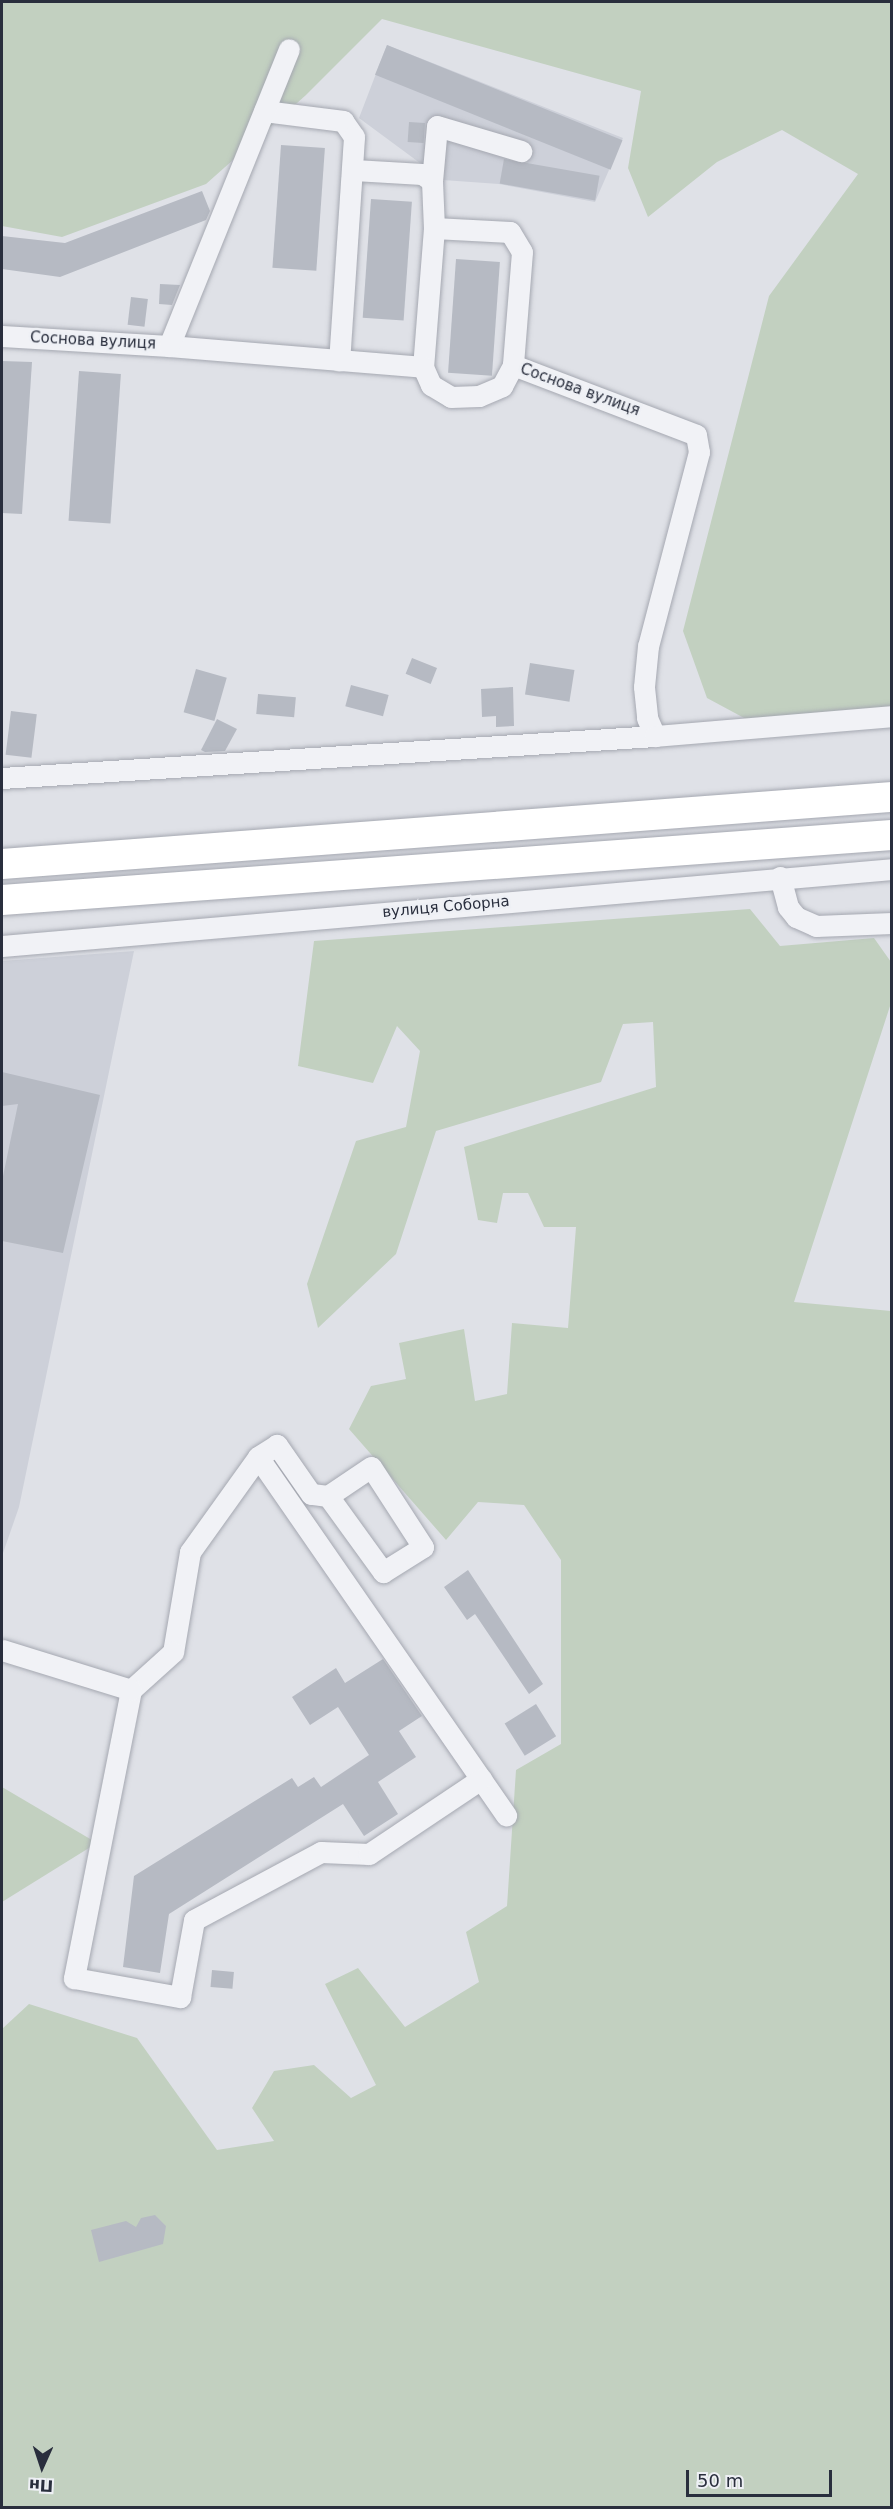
<!DOCTYPE html>
<html>
<head>
<meta charset="utf-8">
<style>
  body { margin:0 }
  #map { position:relative; width:893px; height:2509px; overflow:hidden; background:#dfe1e7; font-family:"DejaVu Sans",sans-serif }
  div>[style] { position:absolute }
  .built>* { inset:0; background:#cdd0d9 }
  .green>* { inset:0; background:#c2d0c0 }
  .building>* { inset:0; background:#b6bac3; transform-origin:0 0 }
  .roads { filter:drop-shadow(0 0 2px #a5a8b1) drop-shadow(0 0 2px #a5a8b1) }
  .minor>* { height:21px; margin:-10.5px; padding:0 10.5px; transform-origin:10.5px; border-radius:10.5px; background:#f1f2f6 }
  .highway>* { height:30px; margin:-15px; padding:0 15px; transform-origin:15px; border-radius:15px; background:#fff }
  span { translate:-50% -50%; white-space:nowrap; text-align:center; line-height:1.15; -webkit-text-stroke:5px #eef0f5; paint-order:stroke }
  .street-label { font-size:15px; color:#292e3d }
  .frame { position:absolute; inset:0; border:3px solid #292e3d; pointer-events:none }
  .north { position:absolute; left:12px; top:2437px; width:60px; height:60px; -webkit-text-stroke:4px #eef0f5; paint-order:stroke; rotate:183deg; font-size:16px; font-weight:700; line-height:24px; text-align:center; color:#292e3d }
  .north::after { content:''; display:block; margin:auto; width:21px; height:27px; background:#292e3d; clip-path:polygon(50% 0,100% 100%,50% 72%,0 100%) }
  .scale { position:absolute; left:686px; top:2470px; width:146px; height:27px; box-sizing:border-box; border:3px solid #292e3d; border-top:0; padding-left:8px; font-size:18px; line-height:21px; white-space:nowrap; color:#292e3d; -webkit-text-stroke:4px #eef0f5; paint-order:stroke }
</style>
</head>
<body>
<div id="map">
  <div class="built">
    <i style="clip-path:polygon(387px 45px,623px 138px,595px 202px,499px 184px,443px 180px,359px 118px)"></i>
    <i style="clip-path:polygon(134px 951px,19px 1507px,2px 1556px,2px 961px)"></i>
  </div>
  <div class="green">
    <i style="clip-path:polygon(2px 2px,891px 2px,891px 714px,759px 726px,707px 698px,683px 631px,769px 296px,858px 174px,782px 130px,717px 162px,648px 217px,628px 168px,641px 91px,382px 19px,306px 95px,206px 184px,62px 237px,2px 226px)"></i>
    <i style="clip-path:polygon(750px 909px,780px 946px,874px 938px,891px 962px,891px 1003px,794px 1302px,891px 1311px,891px 2507px,2px 2508px,2px 2029px,29px 2004px,137px 2038px,217px 2150px,274px 2141px,252px 2108px,274px 2071px,314px 2065px,351px 2098px,376px 2085px,325px 1984px,358px 1968px,405px 2027px,479px 1982px,466px 1932px,507px 1906px,516px 1770px,561px 1744px,561px 1560px,524px 1505px,478px 1502px,446px 1540px,349px 1429px,371px 1386px,406px 1379px,399px 1343px,464px 1329px,475px 1401px,507px 1394px,512px 1323px,568px 1328px,576px 1227px,544px 1227px,528px 1193px,503px 1193px,497px 1223px,478px 1220px,464px 1147px,656px 1087px,653px 1022px,623px 1024px,601px 1082px,436px 1131px,396px 1254px,318px 1328px,307px 1284px,356px 1141px,406px 1127px,420px 1051px,397px 1026px,373px 1083px,298px 1066px,314px 941px)"></i>
    <i style="clip-path:polygon(2px 1787px,97px 1843px,2px 1902px)"></i>
  </div>
  <div class="building">
    <i style="left:387px;top:45px;width:254px;height:32px;rotate:22deg"></i>
    <i style="left:409px;top:122px;width:16px;height:20px;rotate:4deg"></i>
    <i style="left:281px;top:145px;width:44px;height:123px;rotate:4deg"></i>
    <i style="left:504px;top:159px;width:97px;height:25px;rotate:10deg"></i>
    <i style="clip-path:polygon(202px 191px,210px 211px,206px 220px,60px 277px,2px 269px,2px 236px,65px 243px)"></i>
    <i style="left:371px;top:199px;width:41px;height:119px;rotate:4deg"></i>
    <i style="left:456px;top:259px;width:44px;height:114px;rotate:4deg"></i>
    <i style="clip-path:polygon(160px 284px,180px 285px,172px 305px,159px 304px)"></i>
    <i style="left:131px;top:297px;width:17px;height:28px;rotate:7deg"></i>
    <i style="clip-path:polygon(2px 361px,32px 362px,22px 514px,2px 513px)"></i>
    <i style="left:79px;top:371px;width:42px;height:150px;rotate:4deg"></i>
    <i style="left:412px;top:658px;width:27px;height:17px;rotate:22deg"></i>
    <i style="left:530px;top:663px;width:45px;height:32px;rotate:9deg"></i>
    <i style="left:196px;top:669px;width:32px;height:45px;rotate:16deg"></i>
    <i style="left:351px;top:685px;width:39px;height:22px;rotate:15deg"></i>
    <i style="clip-path:polygon(513px 687px,514px 726px,496px 727px,496px 716px,482px 717px,481px 689px)"></i>
    <i style="left:258px;top:694px;width:38px;height:20px;rotate:5deg"></i>
    <i style="left:11px;top:711px;width:26px;height:44px;rotate:7deg"></i>
    <i style="clip-path:polygon(217px 719px,237px 729px,225px 751px,205px 752px,201px 750px)"></i>
    <i style="clip-path:polygon(2px 1072px,100px 1095px,63px 1253px,2px 1241px,2px 1181px,18px 1104px,2px 1106px)"></i>
    <i style="clip-path:polygon(468px 1570px,543px 1684px,529px 1694px,475px 1614px,467px 1620px,444px 1587px)"></i>
    <i style="clip-path:polygon(383px 1659px,422px 1716px,399px 1731px,416px 1757px,378px 1782px,398px 1814px,364px 1836px,343px 1804px,169px 1914px,160px 1973px,123px 1967px,134px 1876px,292px 1778px,298px 1787px,314px 1777px,321px 1787px,369px 1755px,338px 1707px,310px 1725px,292px 1697px,336px 1668px,345px 1683px)"></i>
    <i style="left:536px;top:1704px;width:38px;height:37px;rotate:58deg"></i>
    <i style="left:212px;top:1970px;width:22px;height:17px;rotate:5deg"></i>
    <i style="clip-path:polygon(155px 2215px,166px 2226px,163px 2244px,99px 2262px,91px 2230px,126px 2221px,136px 2227px,141px 2218px)"></i>
  </div>
  <div class="roads">
    <div class="minor">
      <i style="left:264px;top:111px;width:80px;rotate:7.2deg"></i>
      <i style="left:343px;top:121px;width:19px;rotate:55deg"></i>
      <i style="left:354px;top:137px;width:224px;rotate:93.8deg"></i>
      <i style="left:354px;top:170px;width:68px;rotate:3.4deg"></i>
      <i style="left:422px;top:174px;width:12px;rotate:35deg"></i>
      <i style="left:432px;top:181px;width:47px;rotate:87.6deg"></i>
      <i style="left:434px;top:228px;width:139px;rotate:94.5deg"></i>
      <i style="left:432px;top:181px;width:55px;rotate:-84.8deg"></i>
      <i style="left:437px;top:126px;width:88px;rotate:16.6deg"></i>
      <i style="left:434px;top:228px;width:76px;rotate:3deg"></i>
      <i style="left:510px;top:232px;width:23px;rotate:59deg"></i>
      <i style="left:522px;top:252px;width:113px;rotate:94.6deg"></i>
      <i style="left:2px;top:336px;width:167px;rotate:3.4deg"></i>
      <i style="left:169px;top:346px;width:255px;rotate:4.7deg"></i>
      <i style="left:423px;top:367px;width:20px;rotate:66deg"></i>
      <i style="left:431px;top:385px;width:23px;rotate:31deg"></i>
      <i style="left:451px;top:397px;width:28px;rotate:-2deg"></i>
      <i style="left:479px;top:396px;width:25px;rotate:-23deg"></i>
      <i style="left:502px;top:386px;width:24px;rotate:-62deg"></i>
      <i style="left:513px;top:365px;width:196px;rotate:20.9deg"></i>
      <i style="left:696px;top:435px;width:17px;rotate:80deg"></i>
      <i style="left:699px;top:452px;width:201px;rotate:104.7deg"></i>
      <i style="left:648px;top:646px;width:41px;rotate:95.6deg"></i>
      <i style="left:644px;top:687px;width:31px;rotate:84deg"></i>
      <i style="left:647px;top:718px;width:20px;rotate:66deg"></i>
      <i style="left:169px;top:346px;width:320px;rotate:-68deg"></i>
      <i style="left:2px;top:778px;width:654px;rotate:-3.68deg"></i>
      <i style="left:655px;top:736px;width:238px;rotate:-4.8deg"></i>
      <i style="left:780px;top:877px;width:31px;rotate:75deg"></i>
      <i style="left:788px;top:907px;width:13px;rotate:51deg"></i>
      <i style="left:796px;top:917px;width:22px;rotate:24deg"></i>
      <i style="left:816px;top:926px;width:76px;rotate:-2.3deg"></i>
      <i style="left:2px;top:946px;width:893px;rotate:-4.94deg"></i>
      <i style="left:258px;top:1457px;width:436px;rotate:55.3deg"></i>
      <i style="left:328px;top:1496px;width:94px;rotate:54.1deg"></i>
      <i style="left:383px;top:1572px;width:47px;rotate:-32deg"></i>
      <i style="left:423px;top:1547px;width:95px;rotate:-123deg"></i>
      <i style="left:371px;top:1467px;width:52px;rotate:146deg"></i>
      <i style="left:328px;top:1496px;width:17px;rotate:-173deg"></i>
      <i style="left:311px;top:1494px;width:60px;rotate:-124.8deg"></i>
      <i style="left:277px;top:1445px;width:22px;rotate:148deg"></i>
      <i style="left:258px;top:1457px;width:117px;rotate:125.6deg"></i>
      <i style="left:190px;top:1552px;width:101px;rotate:99.6deg"></i>
      <i style="left:173px;top:1652px;width:57px;rotate:137.9deg"></i>
      <i style="left:131px;top:1690px;width:294px;rotate:101.2deg"></i>
      <i style="left:74px;top:1978px;width:108px;rotate:10.2deg"></i>
      <i style="left:180px;top:1997px;width:78px;rotate:-79.7deg"></i>
      <i style="left:194px;top:1920px;width:144px;rotate:-28.2deg"></i>
      <i style="left:321px;top:1852px;width:48px;rotate:2.4deg"></i>
      <i style="left:369px;top:1854px;width:135px;rotate:-33.8deg"></i>
      <i style="left:2px;top:1650px;width:135px;rotate:17.2deg"></i>
    </div>
    <div class="highway">
      <i style="left:2px;top:864px;width:893px;rotate:-4.31deg"></i>
      <i style="left:2px;top:900px;width:892px;rotate:-4.18deg"></i>
    </div>
  </div>
  <div class="street-label">
    <span style="left:93px;top:341px;rotate:3deg">Соснова вулиця</span>
    <span style="left:580px;top:390px;rotate:20deg">Соснова вулиця</span>
    <span style="left:446px;top:907px;rotate:-5deg">вулиця Соборна</span>
  </div>
  <div class="frame"></div>
  <div class="north">Пн</div>
  <div class="scale">50 m</div>
</div>
</body>
</html>
